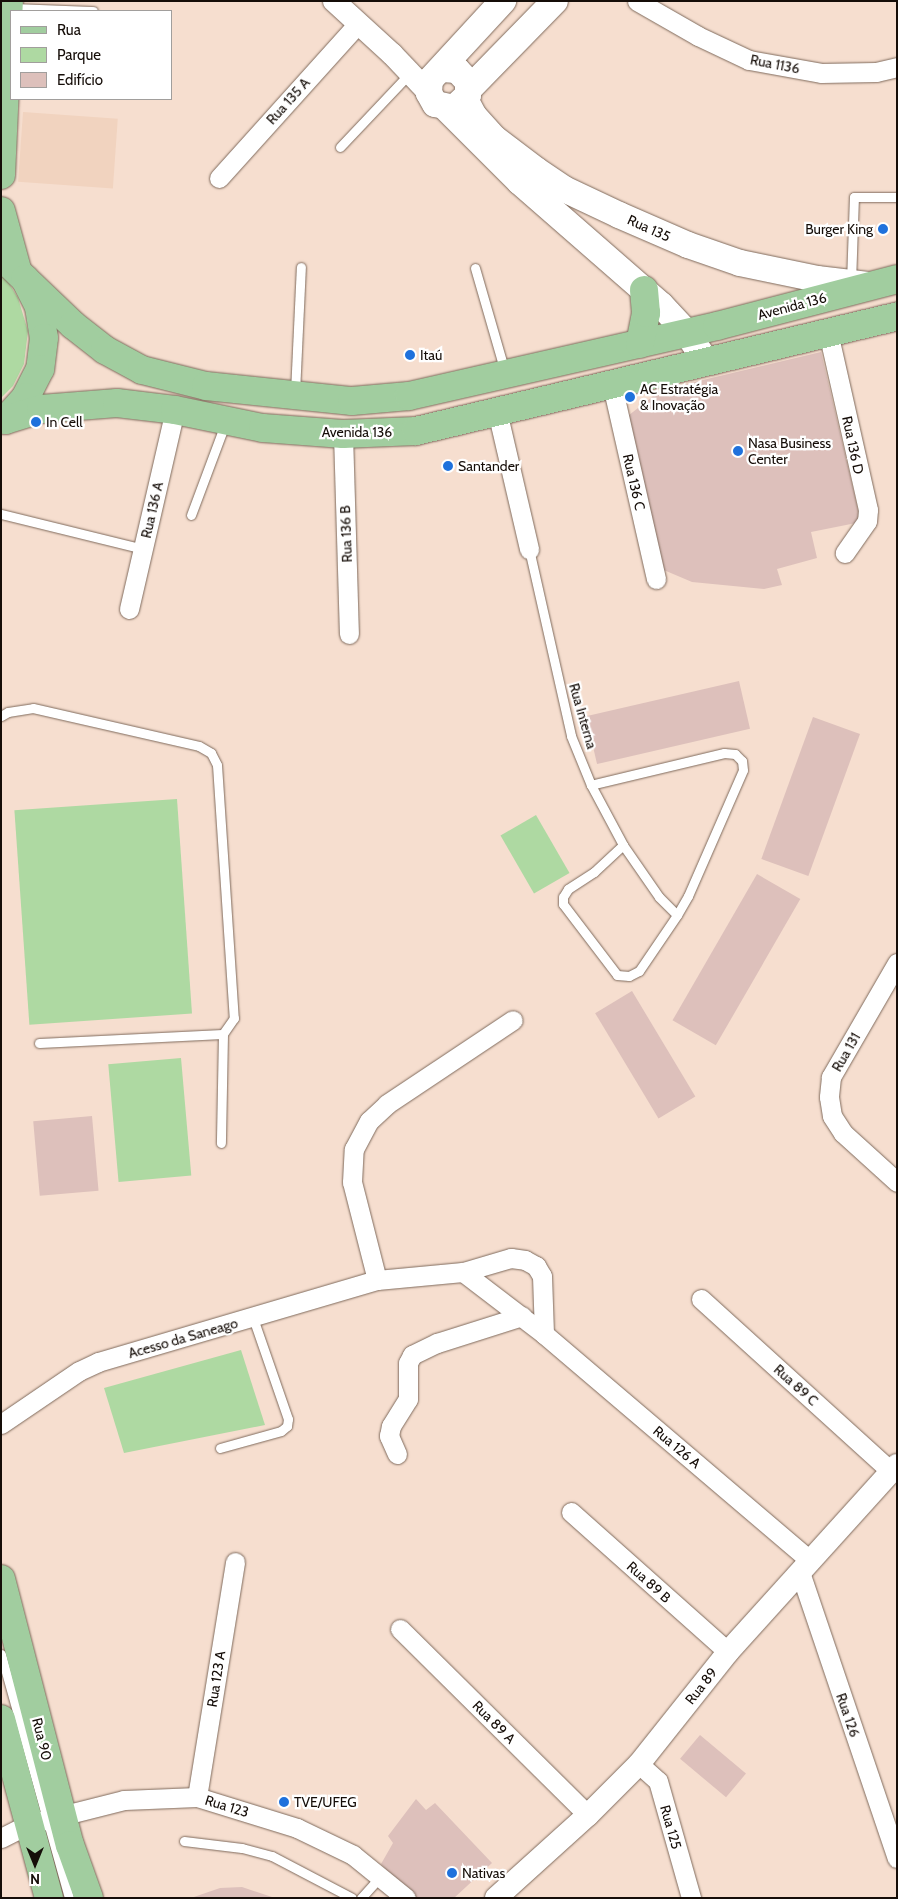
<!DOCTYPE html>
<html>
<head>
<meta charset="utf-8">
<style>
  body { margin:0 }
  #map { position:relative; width:898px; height:1899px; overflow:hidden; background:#f6decf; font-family:Cabin,sans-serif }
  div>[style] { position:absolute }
  .built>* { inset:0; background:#f1d3bf; transform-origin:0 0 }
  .green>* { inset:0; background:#aed9a2; transform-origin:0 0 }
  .building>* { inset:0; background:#ddc0bb; transform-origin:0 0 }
  .roads { filter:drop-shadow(0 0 1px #7f6a5c) drop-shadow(0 0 1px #7f6a5c) }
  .service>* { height:9px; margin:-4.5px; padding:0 4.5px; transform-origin:4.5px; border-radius:4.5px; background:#fff }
  .minor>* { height:19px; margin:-9.5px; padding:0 9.5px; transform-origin:9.5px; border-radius:9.5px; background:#fff }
  .tertiary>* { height:22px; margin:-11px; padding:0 11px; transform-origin:11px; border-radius:11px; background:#fff }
  .secondary>* { height:26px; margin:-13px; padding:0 13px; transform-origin:13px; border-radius:13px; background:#fff }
  .primary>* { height:28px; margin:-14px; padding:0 14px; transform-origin:14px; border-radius:14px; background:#a1cd9f }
  .dots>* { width:14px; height:14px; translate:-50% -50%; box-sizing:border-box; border:2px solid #fff; border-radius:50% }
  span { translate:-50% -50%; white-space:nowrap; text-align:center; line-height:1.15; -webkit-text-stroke:4.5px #fff; paint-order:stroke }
  .street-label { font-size:14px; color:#150d08 }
  .poi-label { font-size:14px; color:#150d08 }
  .right { translate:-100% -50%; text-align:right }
  .left { translate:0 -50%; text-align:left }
  .frame { position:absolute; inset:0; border:2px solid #150d08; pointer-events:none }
  .legend { position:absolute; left:10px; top:10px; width:162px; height:90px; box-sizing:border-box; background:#fff; border:1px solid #a19e9c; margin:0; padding:6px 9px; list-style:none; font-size:15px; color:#150d08 }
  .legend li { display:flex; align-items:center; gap:10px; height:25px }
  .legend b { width:25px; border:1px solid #a19e9c }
  .north { position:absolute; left:10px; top:1839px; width:50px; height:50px; -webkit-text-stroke:4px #fff; paint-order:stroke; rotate:180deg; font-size:14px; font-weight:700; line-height:20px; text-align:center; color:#150d08 }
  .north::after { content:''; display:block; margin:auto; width:18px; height:22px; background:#150d08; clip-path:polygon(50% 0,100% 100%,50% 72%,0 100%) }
</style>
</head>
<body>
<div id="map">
  <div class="built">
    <i style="left:23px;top:112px;width:95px;height:70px;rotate:4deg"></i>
  </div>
  <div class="green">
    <i style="clip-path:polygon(1px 270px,18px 298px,28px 331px,24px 364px,13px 386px,1px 398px)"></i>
    <i style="left:177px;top:799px;width:215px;height:163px;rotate:86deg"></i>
    <i style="left:536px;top:815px;width:67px;height:41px;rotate:60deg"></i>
    <i style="left:181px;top:1058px;width:118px;height:73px;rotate:85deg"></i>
    <i style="clip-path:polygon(241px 1350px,265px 1425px,124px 1453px,104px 1388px)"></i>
  </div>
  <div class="building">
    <i style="clip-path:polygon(821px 352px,861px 522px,811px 532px,817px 558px,777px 569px,782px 585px,764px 589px,692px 582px,659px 568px,624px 419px,661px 390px)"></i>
    <i style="left:739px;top:681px;width:49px;height:157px;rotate:77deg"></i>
    <i style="left:813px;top:717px;width:50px;height:151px;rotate:20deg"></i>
    <i style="left:757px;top:874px;width:50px;height:169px;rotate:30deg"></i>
    <i style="left:632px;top:991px;width:123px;height:43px;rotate:59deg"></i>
    <i style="left:92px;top:1116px;width:75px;height:59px;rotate:85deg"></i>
    <i style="left:700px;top:1735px;width:60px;height:31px;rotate:40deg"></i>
    <i style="clip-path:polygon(416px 1799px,426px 1810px,435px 1803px,492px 1863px,454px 1898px,412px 1898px,381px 1864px,393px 1843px,388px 1836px)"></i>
    <i style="clip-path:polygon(242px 1887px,275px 1898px,191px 1898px,220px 1888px)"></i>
  </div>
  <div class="roads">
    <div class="service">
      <i style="left:11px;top:8px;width:82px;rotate:2.1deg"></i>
      <i style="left:340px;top:147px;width:102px;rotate:-46.6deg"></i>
      <i style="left:475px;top:268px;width:108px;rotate:73.9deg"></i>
      <i style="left:851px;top:282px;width:85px;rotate:-88deg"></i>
      <i style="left:854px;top:197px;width:43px"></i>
      <i style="left:295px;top:392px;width:125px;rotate:-87.3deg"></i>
      <i style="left:1px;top:514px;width:146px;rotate:13.8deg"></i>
      <i style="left:191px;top:515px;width:97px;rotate:-69.5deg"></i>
      <i style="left:529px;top:549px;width:192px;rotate:77.3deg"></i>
      <i style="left:571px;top:736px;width:53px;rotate:67.8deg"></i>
      <i style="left:591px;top:785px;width:68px;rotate:61.9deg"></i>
      <i style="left:623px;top:845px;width:63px;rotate:55.3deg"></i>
      <i style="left:659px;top:897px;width:25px;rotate:45deg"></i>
      <i style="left:677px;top:915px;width:22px;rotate:-60deg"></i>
      <i style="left:688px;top:896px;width:137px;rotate:-66.4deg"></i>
      <i style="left:743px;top:770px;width:9px;rotate:-96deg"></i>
      <i style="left:742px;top:761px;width:10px;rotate:-135deg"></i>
      <i style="left:735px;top:754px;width:11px;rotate:-175deg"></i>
      <i style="left:724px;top:753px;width:137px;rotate:166.5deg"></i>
      <i style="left:1px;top:716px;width:8px;rotate:-30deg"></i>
      <i style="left:8px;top:712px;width:25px;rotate:-9deg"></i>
      <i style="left:33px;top:708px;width:170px;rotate:12.9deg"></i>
      <i style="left:199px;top:746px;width:14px;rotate:30deg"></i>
      <i style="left:211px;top:753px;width:13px;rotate:63deg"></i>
      <i style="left:217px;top:765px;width:254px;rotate:86.2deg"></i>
      <i style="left:234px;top:1018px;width:19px;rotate:125deg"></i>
      <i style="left:223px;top:1034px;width:109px;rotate:91.1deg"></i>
      <i style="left:623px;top:845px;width:40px;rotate:137deg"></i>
      <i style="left:594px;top:872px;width:31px;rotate:147deg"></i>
      <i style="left:568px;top:889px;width:9px;rotate:122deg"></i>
      <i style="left:563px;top:897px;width:7px;rotate:90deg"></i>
      <i style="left:563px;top:904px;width:89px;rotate:52.7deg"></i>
      <i style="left:617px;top:975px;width:12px;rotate:5deg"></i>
      <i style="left:629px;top:976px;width:11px;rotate:-27deg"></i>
      <i style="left:639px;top:971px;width:68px;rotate:-55.8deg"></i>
      <i style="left:39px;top:1043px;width:184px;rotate:-2.8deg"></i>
      <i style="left:220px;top:1448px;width:63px;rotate:-15.6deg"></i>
      <i style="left:281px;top:1431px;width:8px;rotate:-40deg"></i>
      <i style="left:287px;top:1426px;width:7px;rotate:-82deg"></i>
      <i style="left:288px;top:1419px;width:107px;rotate:-109.1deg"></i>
      <i style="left:1px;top:1654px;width:253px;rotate:74.4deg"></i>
      <i style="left:184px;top:1841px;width:58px;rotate:6.9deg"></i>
      <i style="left:242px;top:1848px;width:31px;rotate:15deg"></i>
      <i style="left:272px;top:1856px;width:90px;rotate:27.7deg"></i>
      <i style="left:361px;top:1898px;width:28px;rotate:-48deg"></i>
    </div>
    <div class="minor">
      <i style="left:637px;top:1px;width:70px;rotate:29.8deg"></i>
      <i style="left:698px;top:36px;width:56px;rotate:25.2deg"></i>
      <i style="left:749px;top:60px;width:73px;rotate:10.2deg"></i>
      <i style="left:821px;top:73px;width:55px;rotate:-1deg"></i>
      <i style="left:876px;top:72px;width:22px;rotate:-13deg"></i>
      <i style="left:219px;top:178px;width:206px;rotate:-48deg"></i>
      <i style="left:828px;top:332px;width:182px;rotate:77.3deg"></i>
      <i style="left:868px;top:510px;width:11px;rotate:95deg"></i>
      <i style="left:867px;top:521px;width:39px;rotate:125deg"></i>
      <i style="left:612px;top:385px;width:199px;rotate:77.2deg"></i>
      <i style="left:497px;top:411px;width:142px;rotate:76.9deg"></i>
      <i style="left:343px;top:434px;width:200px;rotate:88.3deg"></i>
      <i style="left:129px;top:609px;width:204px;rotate:-77deg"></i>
      <i style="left:897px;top:963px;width:132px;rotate:120.1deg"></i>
      <i style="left:831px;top:1077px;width:20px;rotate:96deg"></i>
      <i style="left:829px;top:1097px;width:19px;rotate:81deg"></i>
      <i style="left:832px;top:1116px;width:20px;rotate:57deg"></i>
      <i style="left:843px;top:1133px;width:73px;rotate:42.2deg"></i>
      <i style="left:463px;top:1272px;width:102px;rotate:37.4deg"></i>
      <i style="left:544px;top:1334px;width:349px;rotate:40.4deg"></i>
      <i style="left:377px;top:1280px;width:101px;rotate:-104.3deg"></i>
      <i style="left:352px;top:1182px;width:33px;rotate:-87deg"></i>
      <i style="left:354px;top:1149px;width:32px;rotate:-62deg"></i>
      <i style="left:369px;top:1121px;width:25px;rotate:-43deg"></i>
      <i style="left:387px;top:1104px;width:151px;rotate:-33.7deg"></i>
      <i style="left:701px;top:1299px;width:256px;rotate:42.2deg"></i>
      <i style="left:1px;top:1424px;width:94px;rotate:-34.2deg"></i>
      <i style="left:79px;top:1371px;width:21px;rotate:-25deg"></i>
      <i style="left:98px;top:1362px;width:291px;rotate:-16.4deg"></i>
      <i style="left:377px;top:1280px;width:86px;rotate:-5.3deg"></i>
      <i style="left:463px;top:1272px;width:50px;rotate:-16.3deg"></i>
      <i style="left:511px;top:1258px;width:14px;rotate:8deg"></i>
      <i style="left:525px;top:1260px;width:13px;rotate:29deg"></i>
      <i style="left:536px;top:1266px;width:12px;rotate:59deg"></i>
      <i style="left:542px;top:1276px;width:58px;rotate:88deg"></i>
      <i style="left:397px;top:1454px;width:20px;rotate:-114deg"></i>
      <i style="left:389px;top:1436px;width:10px;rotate:-79deg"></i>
      <i style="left:391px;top:1426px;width:32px;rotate:-58deg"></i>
      <i style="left:408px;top:1399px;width:36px;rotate:-90deg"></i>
      <i style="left:408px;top:1363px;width:9px;rotate:-63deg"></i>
      <i style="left:412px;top:1355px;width:28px;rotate:-26deg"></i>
      <i style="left:437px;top:1343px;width:89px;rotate:-17.6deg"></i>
      <i style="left:571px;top:1512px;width:210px;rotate:41.7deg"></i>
      <i style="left:800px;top:1572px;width:302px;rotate:71.3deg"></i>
      <i style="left:400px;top:1629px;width:264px;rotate:44.7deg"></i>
      <i style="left:639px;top:1764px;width:25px;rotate:42deg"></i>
      <i style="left:658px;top:1781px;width:122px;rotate:74.2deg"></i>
      <i style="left:197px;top:1797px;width:238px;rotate:-80.8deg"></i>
      <i style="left:1px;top:1838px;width:31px;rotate:-27deg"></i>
      <i style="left:29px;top:1824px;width:98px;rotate:-14.2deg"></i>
      <i style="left:124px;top:1800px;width:73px;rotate:-2.4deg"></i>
      <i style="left:197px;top:1797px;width:105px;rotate:17.2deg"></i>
      <i style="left:297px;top:1828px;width:62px;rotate:25.7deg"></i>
      <i style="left:353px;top:1855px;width:68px;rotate:39.1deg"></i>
    </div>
    <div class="tertiary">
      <i style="left:334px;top:1px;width:79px;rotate:42.4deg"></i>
      <i style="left:392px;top:54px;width:54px;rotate:46.5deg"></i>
      <i style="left:496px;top:1898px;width:124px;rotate:-42.1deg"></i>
      <i style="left:588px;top:1815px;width:72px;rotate:-45deg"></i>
      <i style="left:639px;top:1764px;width:143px;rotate:-51.5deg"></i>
      <i style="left:728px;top:1652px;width:252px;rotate:-47.9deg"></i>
    </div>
    <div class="secondary">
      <i style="left:442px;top:69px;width:15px;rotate:4deg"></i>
      <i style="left:457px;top:70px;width:16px;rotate:47deg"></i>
      <i style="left:468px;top:82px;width:13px;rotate:90deg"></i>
      <i style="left:468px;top:95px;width:19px;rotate:137deg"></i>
      <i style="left:454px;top:108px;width:19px;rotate:-168deg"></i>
      <i style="left:435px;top:104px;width:13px;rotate:-119deg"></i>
      <i style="left:429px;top:93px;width:13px;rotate:-86deg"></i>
      <i style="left:430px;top:80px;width:108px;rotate:-47.3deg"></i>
      <i style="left:469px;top:89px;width:123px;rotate:-45.7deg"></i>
      <i style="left:465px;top:99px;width:19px;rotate:62deg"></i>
      <i style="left:474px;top:116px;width:30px;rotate:48deg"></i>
      <i style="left:494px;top:138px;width:53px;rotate:37.3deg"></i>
      <i style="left:536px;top:170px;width:34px;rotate:34deg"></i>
      <i style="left:564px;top:189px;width:61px;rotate:25.3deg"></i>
      <i style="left:619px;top:215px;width:75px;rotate:23.5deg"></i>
      <i style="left:688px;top:245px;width:55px;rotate:19.1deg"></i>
      <i style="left:740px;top:263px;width:79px;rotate:11.7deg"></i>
      <i style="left:817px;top:279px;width:51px;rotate:6.7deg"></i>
      <i style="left:447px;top:109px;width:103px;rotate:45deg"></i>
      <i style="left:520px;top:182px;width:187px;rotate:41.1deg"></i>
      <i style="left:661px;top:305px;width:38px;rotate:47deg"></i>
      <i style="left:687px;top:333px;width:34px;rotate:56deg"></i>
    </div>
    <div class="primary">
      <i style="left:1px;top:175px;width:174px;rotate:-87.4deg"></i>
      <i style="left:1px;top:211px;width:60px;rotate:74.6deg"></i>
      <i style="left:1px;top:256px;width:33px;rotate:44deg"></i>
      <i style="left:25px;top:279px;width:31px;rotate:63deg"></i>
      <i style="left:39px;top:307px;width:31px;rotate:81deg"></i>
      <i style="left:44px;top:338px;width:31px;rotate:97deg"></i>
      <i style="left:40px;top:369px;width:31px;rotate:117deg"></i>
      <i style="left:26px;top:397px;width:31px;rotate:132deg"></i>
      <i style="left:25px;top:279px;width:66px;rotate:43.8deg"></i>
      <i style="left:73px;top:325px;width:41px;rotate:38deg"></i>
      <i style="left:105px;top:350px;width:42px;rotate:28.4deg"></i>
      <i style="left:142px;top:370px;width:66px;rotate:14deg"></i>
      <i style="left:206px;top:386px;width:147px;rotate:5.9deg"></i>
      <i style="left:352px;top:401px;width:57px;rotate:-5deg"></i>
      <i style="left:409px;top:396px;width:316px;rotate:-12.8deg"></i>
      <i style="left:717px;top:326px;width:186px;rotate:-14.6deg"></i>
      <i style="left:640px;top:344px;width:32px;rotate:-79deg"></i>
      <i style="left:646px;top:313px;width:23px;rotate:-95deg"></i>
      <i style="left:5px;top:420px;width:38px;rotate:-17deg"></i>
      <i style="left:41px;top:409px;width:76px;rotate:-4.5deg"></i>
      <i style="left:117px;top:403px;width:58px;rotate:6.9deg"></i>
      <i style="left:175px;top:410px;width:90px;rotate:11.6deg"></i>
      <i style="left:263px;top:428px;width:80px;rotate:4.3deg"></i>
      <i style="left:343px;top:434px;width:73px;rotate:-2.4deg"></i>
      <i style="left:416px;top:431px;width:495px;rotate:-13.4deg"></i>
      <i style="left:1px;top:1579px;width:275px;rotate:75.5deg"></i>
      <i style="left:70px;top:1845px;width:56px;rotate:70.3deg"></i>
      <i style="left:1px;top:1719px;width:185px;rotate:75deg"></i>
    </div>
  </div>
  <div class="dots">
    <i style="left:883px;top:229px;background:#1f71dc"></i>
    <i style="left:410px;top:355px;background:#1f71dc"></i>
    <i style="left:630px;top:397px;background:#1f71dc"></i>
    <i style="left:36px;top:422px;background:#1f71dc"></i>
    <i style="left:738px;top:451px;background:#1f71dc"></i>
    <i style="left:448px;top:466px;background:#1f71dc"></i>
    <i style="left:284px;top:1802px;background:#1f71dc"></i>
    <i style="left:452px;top:1873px;background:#1f71dc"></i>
  </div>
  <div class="street-label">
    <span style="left:775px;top:64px;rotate:11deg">Rua 1136</span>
    <span style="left:288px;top:101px;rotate:-48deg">Rua 135 A</span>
    <span style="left:649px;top:228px;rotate:24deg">Rua 135</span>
    <span style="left:792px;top:306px;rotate:-15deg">Avenida 136</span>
    <span style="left:357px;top:432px">Avenida 136</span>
    <span style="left:853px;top:445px;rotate:78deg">Rua 136 D</span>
    <span style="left:634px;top:482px;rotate:77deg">Rua 136 C</span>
    <span style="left:152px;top:510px;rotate:-77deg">Rua 136 A</span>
    <span style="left:346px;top:534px;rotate:-92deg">Rua 136 B</span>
    <span style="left:583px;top:716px;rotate:74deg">Rua Interna</span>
    <span style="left:846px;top:1052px;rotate:-60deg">Rua 131</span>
    <span style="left:183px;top:1338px;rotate:-16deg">Acesso da Saneago</span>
    <span style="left:796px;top:1385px;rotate:42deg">Rua 89 C</span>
    <span style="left:677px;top:1447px;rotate:40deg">Rua 126 A</span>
    <span style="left:649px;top:1582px;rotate:42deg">Rua 89 B</span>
    <span style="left:216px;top:1679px;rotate:-81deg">Rua 123 A</span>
    <span style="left:701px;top:1686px;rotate:-52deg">Rua 89</span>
    <span style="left:848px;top:1715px;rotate:71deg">Rua 126</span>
    <span style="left:494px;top:1722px;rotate:45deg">Rua 89 A</span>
    <span style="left:42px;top:1739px;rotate:76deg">Rua 90</span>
    <span style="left:227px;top:1806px;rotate:17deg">Rua 123</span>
    <span style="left:671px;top:1827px;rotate:74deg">Rua 125</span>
  </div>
  <div class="poi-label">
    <span class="right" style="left:873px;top:229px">Burger King</span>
    <span class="left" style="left:420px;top:355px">Itaú</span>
    <span class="left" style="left:640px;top:397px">AC Estratégia<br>&amp; Inovação</span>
    <span class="left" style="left:46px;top:422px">In Cell</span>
    <span class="left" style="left:748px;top:451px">Nasa Business<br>Center</span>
    <span class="left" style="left:458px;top:466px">Santander</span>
    <span class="left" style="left:294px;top:1802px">TVE/UFEG</span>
    <span class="left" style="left:462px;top:1873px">Nativas</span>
  </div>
  <div class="frame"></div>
  <ul class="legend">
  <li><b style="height:6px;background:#a1cd9f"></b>Rua</li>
  <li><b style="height:14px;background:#aed9a2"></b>Parque</li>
  <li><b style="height:14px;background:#ddc0bb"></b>Edifício</li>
  </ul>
  <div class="north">N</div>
</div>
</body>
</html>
